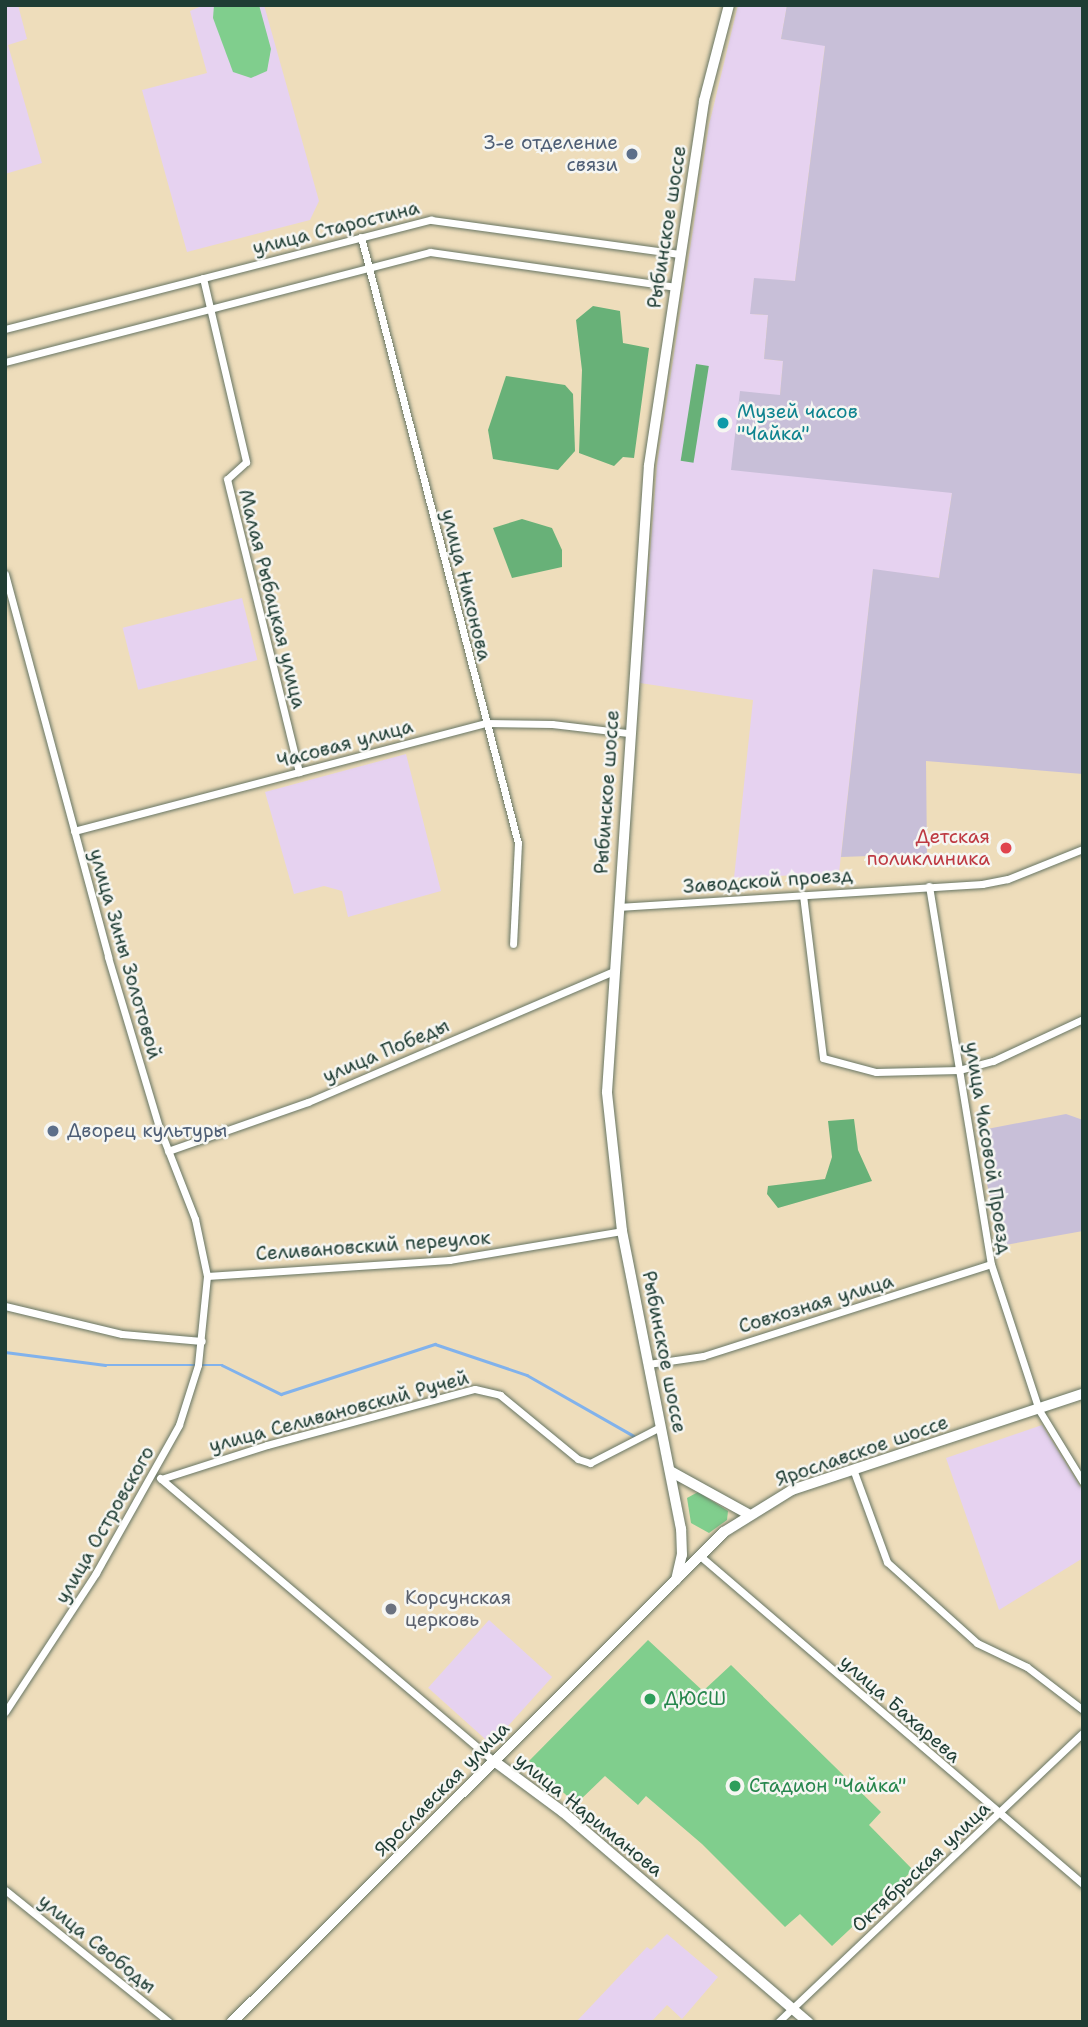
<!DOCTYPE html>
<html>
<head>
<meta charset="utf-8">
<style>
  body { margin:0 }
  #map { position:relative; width:1088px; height:2027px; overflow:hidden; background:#edb; font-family:"Shantell Sans",sans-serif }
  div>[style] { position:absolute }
  .built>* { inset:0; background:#e6d2f0; transform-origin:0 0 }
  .industrial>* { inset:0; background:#c8bfd8 }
  .green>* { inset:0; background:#80ce8d }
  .forest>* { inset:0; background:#68b178; transform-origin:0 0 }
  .stream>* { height:2.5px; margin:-1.25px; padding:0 1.25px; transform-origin:1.25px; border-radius:1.25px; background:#81b2ec }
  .roads { filter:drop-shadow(0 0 2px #677563) drop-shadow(0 0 2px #677563) }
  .street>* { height:7px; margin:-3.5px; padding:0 3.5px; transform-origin:3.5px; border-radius:3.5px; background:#fff }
  .secondary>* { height:10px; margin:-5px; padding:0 5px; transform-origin:5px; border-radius:5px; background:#fff }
  .primary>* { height:10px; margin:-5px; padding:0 5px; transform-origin:5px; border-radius:5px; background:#fff }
  .dots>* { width:19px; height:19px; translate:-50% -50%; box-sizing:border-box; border:4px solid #f6f6f2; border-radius:50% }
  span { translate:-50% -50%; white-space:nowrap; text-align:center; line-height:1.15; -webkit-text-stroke:5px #f6f6f2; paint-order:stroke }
  .service-label { font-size:19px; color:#4e5e75 }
  .right { translate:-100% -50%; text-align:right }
  .left { translate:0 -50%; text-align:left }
  .street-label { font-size:19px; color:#1f3d34 }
  .culture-label { font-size:19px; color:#0d838f }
  .health-label { font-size:19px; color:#be3a42 }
  .worship-label { font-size:19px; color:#5b616d }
  .leisure-label { font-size:19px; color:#27864d }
  .frame { position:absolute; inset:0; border:7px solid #1f3d34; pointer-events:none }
</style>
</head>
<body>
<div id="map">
  <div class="built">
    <i style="clip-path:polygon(5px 5px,18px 5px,27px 39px,8px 45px,42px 163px,5px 174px)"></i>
    <i style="clip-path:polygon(204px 5px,264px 5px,319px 201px,310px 220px,187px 252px,142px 90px,207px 73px,190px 11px)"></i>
    <i style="clip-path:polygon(738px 5px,787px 5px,781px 39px,825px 45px,795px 281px,754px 279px,751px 314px,768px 315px,764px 359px,783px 361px,780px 395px,952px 493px,939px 578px,873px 570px,839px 873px,734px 878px,753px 700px,640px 683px,657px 465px,709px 125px)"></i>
    <i style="left:242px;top:598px;width:64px;height:123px;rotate:76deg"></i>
    <i style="clip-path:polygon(406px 754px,441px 891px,348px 917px,342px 891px,324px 886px,294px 894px,265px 792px)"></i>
    <i style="clip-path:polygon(1042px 1425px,1083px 1491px,1083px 1558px,999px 1610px,946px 1458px)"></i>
    <i style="left:489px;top:1620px;width:85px;height:91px;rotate:42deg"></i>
    <i style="clip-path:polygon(667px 1934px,718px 1977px,682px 2019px,667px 2005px,651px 2022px,576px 2022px,647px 1947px,651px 1950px)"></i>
  </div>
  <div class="industrial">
    <i style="clip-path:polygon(787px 5px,1083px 5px,1083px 774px,926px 761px,927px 854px,841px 857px,873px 569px,939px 578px,952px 493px,731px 470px,740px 391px,780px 395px,783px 361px,764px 359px,768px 315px,750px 314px,754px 278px,795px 281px,825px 46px,781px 39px)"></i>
    <i style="clip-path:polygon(1066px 1114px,1083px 1120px,1083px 1231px,1000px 1246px,986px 1179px,987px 1129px)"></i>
  </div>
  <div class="green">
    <i style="clip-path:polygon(214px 5px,259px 5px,271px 49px,267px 71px,251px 78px,233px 72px,213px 18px)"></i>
    <i style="clip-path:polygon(698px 1492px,728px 1511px,727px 1520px,709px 1533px,691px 1523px,687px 1498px)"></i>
    <i style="clip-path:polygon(648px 1640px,703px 1691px,731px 1665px,881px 1812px,869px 1825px,913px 1870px,832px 1946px,800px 1914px,785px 1927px,702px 1844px,646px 1796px,638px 1805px,605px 1776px,576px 1804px,529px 1761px)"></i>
  </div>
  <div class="forest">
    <i style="clip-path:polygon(593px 306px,620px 311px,623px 343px,649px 348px,634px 458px,623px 457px,614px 466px,579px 453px,582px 370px,576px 320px)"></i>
    <i style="left:696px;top:364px;width:13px;height:98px;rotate:9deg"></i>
    <i style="clip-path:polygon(506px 376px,565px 385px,573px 394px,575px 451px,558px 470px,493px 459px,488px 430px)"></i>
    <i style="clip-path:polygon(522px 519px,552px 528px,562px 550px,562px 567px,512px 578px,493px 528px)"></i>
    <i style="clip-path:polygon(854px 1119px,858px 1150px,872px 1181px,778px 1208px,767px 1194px,768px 1186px,825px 1179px,832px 1157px,828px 1121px)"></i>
  </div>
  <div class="stream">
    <i style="left:5px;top:1352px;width:101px;rotate:7.4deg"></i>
    <i style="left:105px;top:1365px;width:117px"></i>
    <i style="left:222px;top:1365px;width:66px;rotate:26.2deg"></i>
    <i style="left:281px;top:1394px;width:162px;rotate:-18deg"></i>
    <i style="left:435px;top:1344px;width:97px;rotate:18.6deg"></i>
    <i style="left:527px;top:1375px;width:123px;rotate:29.7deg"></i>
  </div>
  <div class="roads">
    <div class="street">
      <i style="left:361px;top:237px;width:626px;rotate:75.48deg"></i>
      <i style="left:518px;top:843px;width:101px;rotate:92.8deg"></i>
      <i style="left:203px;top:278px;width:189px;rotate:76.8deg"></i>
      <i style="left:246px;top:462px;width:25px;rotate:138deg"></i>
      <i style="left:227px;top:479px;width:302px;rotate:76.2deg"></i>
      <i style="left:5px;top:329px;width:440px;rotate:-14.4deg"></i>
      <i style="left:431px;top:220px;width:251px;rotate:7.8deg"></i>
      <i style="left:5px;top:362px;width:439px;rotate:-14.5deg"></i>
      <i style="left:430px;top:252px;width:247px;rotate:8.1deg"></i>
      <i style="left:5px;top:574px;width:397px;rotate:74.9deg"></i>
      <i style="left:108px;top:957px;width:177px;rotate:73.3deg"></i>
      <i style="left:159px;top:1127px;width:99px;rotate:68.6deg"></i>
      <i style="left:195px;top:1219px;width:58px;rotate:78.1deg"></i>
      <i style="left:207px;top:1276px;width:89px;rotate:95.8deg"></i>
      <i style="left:198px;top:1365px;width:63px;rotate:107.6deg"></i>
      <i style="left:179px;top:1425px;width:170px;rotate:119.3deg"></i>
      <i style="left:96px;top:1573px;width:166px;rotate:123.2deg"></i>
      <i style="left:74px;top:831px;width:426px;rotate:-14.7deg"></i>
      <i style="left:486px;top:723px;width:66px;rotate:0.9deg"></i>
      <i style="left:552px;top:724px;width:77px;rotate:6.8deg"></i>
      <i style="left:929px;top:886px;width:383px;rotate:80.7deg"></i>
      <i style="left:991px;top:1264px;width:154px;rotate:71.8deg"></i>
      <i style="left:1039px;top:1410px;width:84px;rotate:58.6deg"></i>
      <i style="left:803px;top:895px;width:164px;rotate:83deg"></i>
      <i style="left:823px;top:1058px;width:55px;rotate:14.8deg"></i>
      <i style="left:876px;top:1072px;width:83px;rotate:-1.4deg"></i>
      <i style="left:959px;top:1070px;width:35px;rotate:-15deg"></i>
      <i style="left:993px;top:1061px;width:99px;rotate:-25deg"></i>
      <i style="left:618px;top:907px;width:365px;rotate:-3.6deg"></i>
      <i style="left:982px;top:884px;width:26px;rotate:-11deg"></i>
      <i style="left:1008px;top:879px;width:81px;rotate:-21.8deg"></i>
      <i style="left:168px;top:1151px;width:148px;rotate:-19.3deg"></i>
      <i style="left:308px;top:1102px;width:333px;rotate:-23.2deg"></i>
      <i style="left:207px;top:1276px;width:243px;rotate:-3.8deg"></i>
      <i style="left:449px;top:1260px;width:175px;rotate:-9.5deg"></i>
      <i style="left:5px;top:1306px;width:120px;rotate:13.5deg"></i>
      <i style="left:122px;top:1334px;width:80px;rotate:5deg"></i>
      <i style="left:648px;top:1364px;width:56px;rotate:-8.3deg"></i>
      <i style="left:703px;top:1356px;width:302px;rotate:-17.7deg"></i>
      <i style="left:853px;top:1469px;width:99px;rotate:69.9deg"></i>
      <i style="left:887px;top:1562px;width:121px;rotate:42deg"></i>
      <i style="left:977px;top:1643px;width:55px;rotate:25.6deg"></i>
      <i style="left:1027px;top:1667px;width:71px;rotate:37.5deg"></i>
      <i style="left:160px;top:1478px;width:438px;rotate:40.3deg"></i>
      <i style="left:161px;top:1479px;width:111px;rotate:-17.8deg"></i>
      <i style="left:267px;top:1445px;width:215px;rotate:-15.1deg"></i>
      <i style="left:475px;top:1389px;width:26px;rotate:13deg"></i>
      <i style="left:500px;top:1395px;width:101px;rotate:39.4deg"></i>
      <i style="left:578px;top:1459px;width:13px;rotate:18deg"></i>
      <i style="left:590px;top:1463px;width:79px;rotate:-27.2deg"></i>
      <i style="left:699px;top:1555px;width:506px;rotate:40.59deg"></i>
      <i style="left:5px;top:1890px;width:211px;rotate:38.8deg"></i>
      <i style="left:778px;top:2022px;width:420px;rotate:-43.5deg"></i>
    </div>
    <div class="secondary">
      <i style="left:670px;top:1471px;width:91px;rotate:28.8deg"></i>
      <i style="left:494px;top:1761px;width:86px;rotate:36.5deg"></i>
      <i style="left:563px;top:1812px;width:323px;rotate:40.6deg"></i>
    </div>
    <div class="primary">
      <i style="left:676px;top:1580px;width:26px;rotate:-77deg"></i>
      <i style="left:682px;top:1555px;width:26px;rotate:-92deg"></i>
      <i style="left:681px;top:1529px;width:304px;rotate:-101.2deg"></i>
      <i style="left:622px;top:1231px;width:140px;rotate:-96.2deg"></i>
      <i style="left:607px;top:1092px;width:628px;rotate:-86.17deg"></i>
      <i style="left:649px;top:465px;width:368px;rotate:-81.4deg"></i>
      <i style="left:704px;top:101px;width:99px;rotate:-75.4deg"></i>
      <i style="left:232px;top:2022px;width:694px;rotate:-44.88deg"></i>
      <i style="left:724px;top:1532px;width:80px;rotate:-31.7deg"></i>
      <i style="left:792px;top:1490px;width:306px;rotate:-18.3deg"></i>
    </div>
  </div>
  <div class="dots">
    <i style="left:632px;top:154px;background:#5c6f8a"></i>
    <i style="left:723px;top:423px;background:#0f9aa8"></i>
    <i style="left:1006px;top:848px;background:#e0444e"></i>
    <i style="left:53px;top:1131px;background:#5c6f8a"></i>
    <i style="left:391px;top:1609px;background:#6b7280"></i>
    <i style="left:650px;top:1699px;background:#2e9e5b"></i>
    <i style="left:735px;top:1786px;background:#2e9e5b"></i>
  </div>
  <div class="service-label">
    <span class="right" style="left:618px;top:154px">3-е отделение<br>связи</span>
    <span class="left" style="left:67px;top:1131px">Дворец культуры</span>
  </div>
  <div class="street-label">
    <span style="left:667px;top:227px;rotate:-81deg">Рыбинское шоссе</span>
    <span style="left:336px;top:228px;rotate:-14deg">улица Старостина</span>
    <span style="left:466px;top:585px;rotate:76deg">улица Никонова</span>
    <span style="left:272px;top:599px;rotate:76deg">Малая Рыбацкая улица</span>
    <span style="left:345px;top:744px;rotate:-15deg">Часовая улица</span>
    <span style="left:607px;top:792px;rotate:-86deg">Рыбинское шоссе</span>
    <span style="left:768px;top:881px;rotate:-4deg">Заводской проезд</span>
    <span style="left:125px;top:954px;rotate:74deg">улица Зины Золотовой</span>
    <span style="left:386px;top:1051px;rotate:-23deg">улица Победы</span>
    <span style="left:988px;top:1148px;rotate:81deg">улица Часовой Проезд</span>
    <span style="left:373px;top:1246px;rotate:-4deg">Селивановский переулок</span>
    <span style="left:816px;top:1304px;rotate:-17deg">Совхозная улица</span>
    <span style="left:664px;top:1352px;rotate:79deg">Рыбинское шоссе</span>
    <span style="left:339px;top:1412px;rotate:-15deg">улица Селивановский Ручей</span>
    <span style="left:862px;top:1451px;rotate:-19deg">Ярославское шоссе</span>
    <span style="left:105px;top:1525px;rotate:-60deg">улица Островского</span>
    <span style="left:900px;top:1709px;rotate:41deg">улица Бахарева</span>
    <span style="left:442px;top:1789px;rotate:-45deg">Ярославская улица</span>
    <span style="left:589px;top:1815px;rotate:39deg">улица Нариманова</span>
    <span style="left:921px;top:1867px;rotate:-43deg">Октябрьская улица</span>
    <span style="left:97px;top:1944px;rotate:39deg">улица Свободы</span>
  </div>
  <div class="culture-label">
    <span class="left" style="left:737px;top:423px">Музей часов<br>"Чайка"</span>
  </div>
  <div class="health-label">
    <span class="right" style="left:990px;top:848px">Детская<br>поликлиника</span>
  </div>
  <div class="worship-label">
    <span class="left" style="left:405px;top:1609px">Корсунская<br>церковь</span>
  </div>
  <div class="leisure-label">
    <span class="left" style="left:664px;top:1699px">ДЮСШ</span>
    <span class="left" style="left:749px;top:1786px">Стадион "Чайка"</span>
  </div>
  <div class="frame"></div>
</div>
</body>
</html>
